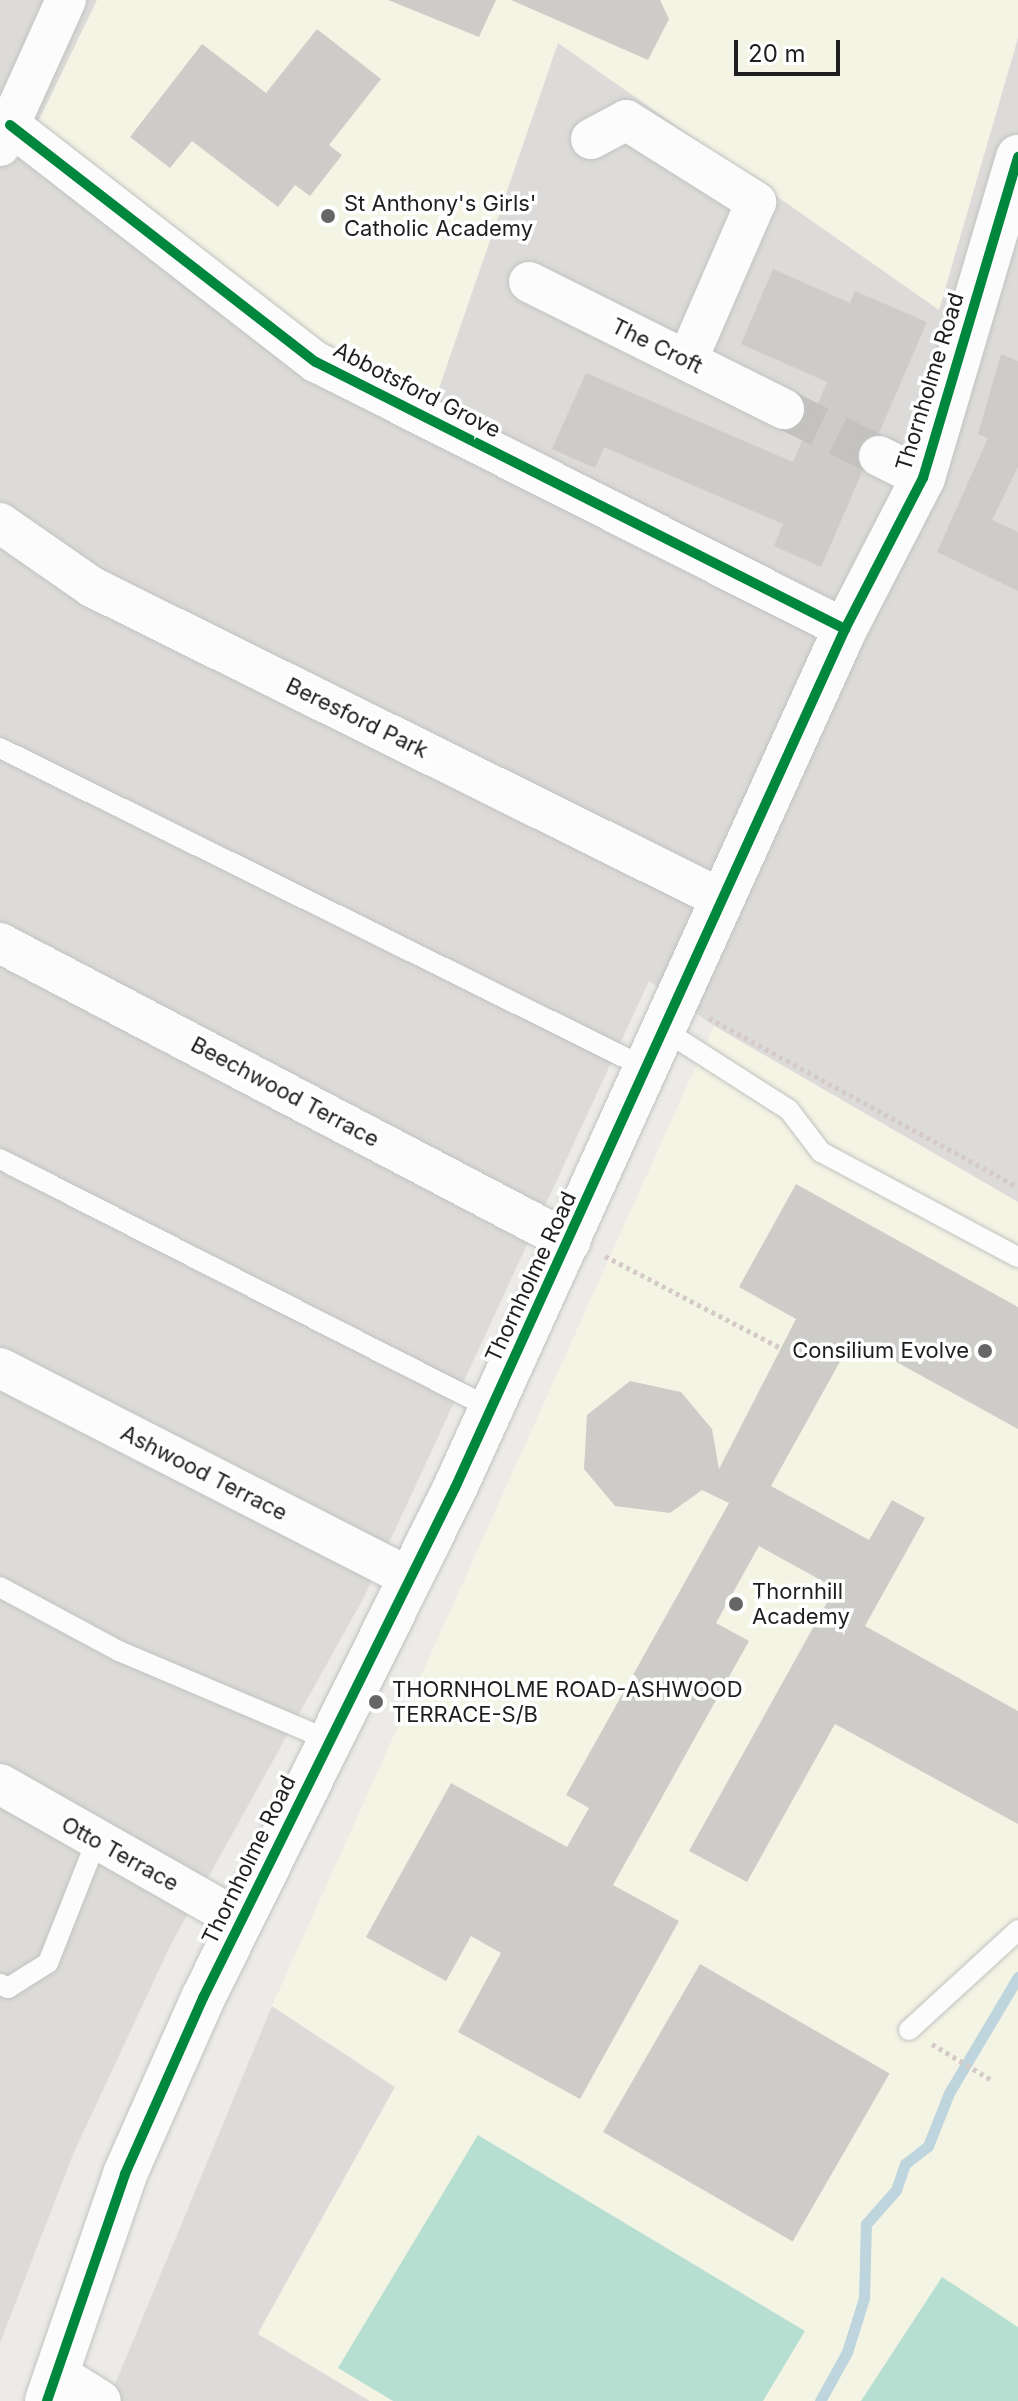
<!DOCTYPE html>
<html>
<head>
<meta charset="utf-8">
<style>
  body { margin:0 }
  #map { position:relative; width:1018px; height:2401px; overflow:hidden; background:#ecebe8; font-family:Inter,sans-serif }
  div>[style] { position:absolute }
  .residential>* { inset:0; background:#dcdbd9 }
  .education>* { inset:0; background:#f4f4e5 }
  .pitch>* { inset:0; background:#b7dfd1 }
  .stream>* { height:11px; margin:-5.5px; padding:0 5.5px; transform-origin:5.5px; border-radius:5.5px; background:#bed5dd }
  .building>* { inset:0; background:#cdccc9; transform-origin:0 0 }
  .minor-tunnel>* { height:40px; margin-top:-20px; transform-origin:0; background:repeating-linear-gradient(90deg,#c3c2c0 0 40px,transparent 0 60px) }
  .path>* { height:5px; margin-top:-2.5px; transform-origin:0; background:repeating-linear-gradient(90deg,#d5cac8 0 4px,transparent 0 8px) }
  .roads { filter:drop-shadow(0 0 2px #c2c2c0) drop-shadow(0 0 2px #c2c2c0) }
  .service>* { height:20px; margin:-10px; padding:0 10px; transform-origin:10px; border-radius:10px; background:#fcfcfc }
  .minor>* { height:40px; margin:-20px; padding:0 20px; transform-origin:20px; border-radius:20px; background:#fcfcfc }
  .tertiary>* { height:44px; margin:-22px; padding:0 22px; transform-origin:22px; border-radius:22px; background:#fcfcfc }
  .cycleway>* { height:10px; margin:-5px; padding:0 5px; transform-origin:5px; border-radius:5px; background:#00873e }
  .dots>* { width:22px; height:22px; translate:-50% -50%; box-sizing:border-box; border:4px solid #fff; border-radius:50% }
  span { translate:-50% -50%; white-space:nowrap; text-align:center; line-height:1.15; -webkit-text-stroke:7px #fff; paint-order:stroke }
  .poi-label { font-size:22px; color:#1f1f1f }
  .left { translate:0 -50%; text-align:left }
  .right { translate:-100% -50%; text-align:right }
  .street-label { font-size:22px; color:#1f1f1f }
  .scale { position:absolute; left:734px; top:40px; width:106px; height:36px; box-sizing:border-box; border:4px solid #1f1f1f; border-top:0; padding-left:10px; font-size:24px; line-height:28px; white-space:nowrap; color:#1f1f1f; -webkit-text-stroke:6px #fff; paint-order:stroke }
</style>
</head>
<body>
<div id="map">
  <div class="residential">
    <i style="clip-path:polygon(0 0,1018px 0,1018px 1202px,714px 1026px,649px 981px,364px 1597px,171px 1944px,74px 2152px,0 2343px)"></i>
    <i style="clip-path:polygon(272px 2006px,395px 2087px,258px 2333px,370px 2401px,108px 2401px)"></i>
  </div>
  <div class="education">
    <i style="clip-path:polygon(97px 0,1018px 0,1018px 38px,939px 310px,558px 43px,436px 397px,325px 346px,38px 122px)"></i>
    <i style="clip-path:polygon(714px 1026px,1018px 1202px,1018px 2401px,370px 2401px,258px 2334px,395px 2087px,272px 2006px)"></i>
  </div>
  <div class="pitch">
    <i style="clip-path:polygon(478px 2135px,805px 2331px,763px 2401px,393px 2401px,338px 2368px)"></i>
    <i style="clip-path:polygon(942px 2277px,1018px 2327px,1018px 2401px,861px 2401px)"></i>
  </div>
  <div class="stream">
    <i style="left:820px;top:2401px;width:56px;rotate:-61.1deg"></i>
    <i style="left:847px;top:2352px;width:57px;rotate:-72.5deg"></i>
    <i style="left:864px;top:2298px;width:74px;rotate:-88.5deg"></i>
    <i style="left:866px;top:2224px;width:45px;rotate:-48.6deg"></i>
    <i style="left:896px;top:2190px;width:28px;rotate:-71deg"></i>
    <i style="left:905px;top:2164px;width:29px;rotate:-38deg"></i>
    <i style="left:928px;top:2146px;width:57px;rotate:-68.4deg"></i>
    <i style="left:949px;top:2093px;width:135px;rotate:-59.3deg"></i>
  </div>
  <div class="building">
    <i style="clip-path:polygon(388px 0,496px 0,479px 37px)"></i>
    <i style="clip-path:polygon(511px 0,660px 0,669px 19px,648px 60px)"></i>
    <i style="clip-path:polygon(317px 29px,381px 79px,329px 145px,342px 155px,310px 196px,295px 185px,278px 207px,192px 141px,170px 168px,130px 137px,202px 44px,266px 93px)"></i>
    <i style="clip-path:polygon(773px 269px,850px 303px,855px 291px,927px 322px,821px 567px,774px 546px,783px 524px,604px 447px,595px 468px,552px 449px,586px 373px,793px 462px,827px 382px,741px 344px)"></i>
    <i style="clip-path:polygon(1001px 354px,1018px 361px,1018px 467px,992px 520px,1018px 532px,1018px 591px,937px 552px,988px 438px,978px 434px)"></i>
    <i style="clip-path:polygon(796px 1184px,1018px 1307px,1018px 1429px,853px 1338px,771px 1486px,869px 1540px,892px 1500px,925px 1518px,865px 1626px,1018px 1711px,1018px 1824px,835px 1724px,747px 1882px,689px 1851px,835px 1588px,759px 1546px,716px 1623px,749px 1641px,613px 1885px,679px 1921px,580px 2099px,458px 2032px,501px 1953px,471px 1936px,446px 1981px,366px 1937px,451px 1783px,567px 1847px,589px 1808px,566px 1795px,729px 1503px,702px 1490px,670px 1513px,615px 1506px,584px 1469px,587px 1415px,630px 1381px,681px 1392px,712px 1429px,719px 1469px,796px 1319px,739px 1287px)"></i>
    <i style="left:700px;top:1964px;width:219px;height:194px;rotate:30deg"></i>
  </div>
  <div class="minor-tunnel">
    <i style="left:784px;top:409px;width:106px;rotate:26.3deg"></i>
  </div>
  <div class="path">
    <i style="left:709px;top:1018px;width:352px;rotate:28.7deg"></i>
    <i style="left:605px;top:1256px;width:199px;rotate:27.6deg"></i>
    <i style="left:932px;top:2044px;width:68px;rotate:31.1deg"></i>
  </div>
  <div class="roads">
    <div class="service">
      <i style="left:0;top:748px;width:721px;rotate:26.35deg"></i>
      <i style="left:664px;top:1030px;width:148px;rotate:32.6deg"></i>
      <i style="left:789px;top:1110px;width:53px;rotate:52.7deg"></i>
      <i style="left:821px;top:1152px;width:223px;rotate:28.1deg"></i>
      <i style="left:0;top:1159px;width:552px;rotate:26.94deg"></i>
      <i style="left:0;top:1587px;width:135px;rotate:28.3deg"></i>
      <i style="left:119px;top:1651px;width:228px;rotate:23deg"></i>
      <i style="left:0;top:1984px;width:9px;rotate:27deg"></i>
      <i style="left:8px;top:1988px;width:47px;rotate:-32deg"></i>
      <i style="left:48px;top:1963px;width:130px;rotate:-68.4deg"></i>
      <i style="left:909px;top:2030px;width:148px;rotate:-42.5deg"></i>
    </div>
    <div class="minor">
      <i style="left:10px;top:125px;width:387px;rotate:37.8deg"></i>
      <i style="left:316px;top:362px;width:593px;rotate:26.78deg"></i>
      <i style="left:591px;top:139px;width:40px;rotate:-28deg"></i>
      <i style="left:626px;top:120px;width:154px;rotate:32.2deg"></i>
      <i style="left:756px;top:202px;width:173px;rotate:113.5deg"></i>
      <i style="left:0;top:146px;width:160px;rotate:-65.7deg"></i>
      <i style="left:529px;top:282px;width:285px;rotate:26.5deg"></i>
      <i style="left:879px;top:456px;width:49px;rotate:26.6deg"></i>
      <i style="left:0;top:523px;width:112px;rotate:34.8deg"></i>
      <i style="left:92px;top:587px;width:703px;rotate:26.35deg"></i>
      <i style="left:0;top:943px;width:644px;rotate:27.68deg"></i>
      <i style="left:0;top:1368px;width:458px;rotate:27.1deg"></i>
      <i style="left:0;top:1784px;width:277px;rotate:29.6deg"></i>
      <i style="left:55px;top:2372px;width:54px;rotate:32.2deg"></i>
    </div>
    <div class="tertiary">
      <i style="left:47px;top:2401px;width:240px;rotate:-71deg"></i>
      <i style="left:125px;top:2174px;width:193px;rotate:-66.1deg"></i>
      <i style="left:203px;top:1998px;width:569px;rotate:-63.71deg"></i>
      <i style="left:455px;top:1488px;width:943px;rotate:-65.58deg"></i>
      <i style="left:845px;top:629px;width:170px;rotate:-62.7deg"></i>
      <i style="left:923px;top:478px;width:335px;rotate:-73.5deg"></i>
    </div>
  </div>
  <div class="cycleway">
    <i style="left:10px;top:125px;width:387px;rotate:37.8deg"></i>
    <i style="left:316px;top:362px;width:593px;rotate:26.78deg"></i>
    <i style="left:47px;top:2401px;width:240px;rotate:-71deg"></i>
    <i style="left:125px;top:2174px;width:193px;rotate:-66.1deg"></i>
    <i style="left:203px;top:1998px;width:569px;rotate:-63.71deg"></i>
    <i style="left:455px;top:1488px;width:943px;rotate:-65.58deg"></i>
    <i style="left:845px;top:629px;width:170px;rotate:-62.7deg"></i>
    <i style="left:923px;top:478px;width:335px;rotate:-73.5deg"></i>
  </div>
  <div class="dots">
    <i style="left:328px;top:216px;background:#676665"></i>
    <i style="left:985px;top:1351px;background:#676665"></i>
    <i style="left:736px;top:1604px;background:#676665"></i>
    <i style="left:376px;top:1702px;background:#676665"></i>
  </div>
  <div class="poi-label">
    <span class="left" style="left:344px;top:216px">St Anthony's Girls'<br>Catholic Academy</span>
    <span class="right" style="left:969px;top:1351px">Consilium Evolve</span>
    <span class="left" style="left:752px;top:1604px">Thornhill<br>Academy</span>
    <span class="left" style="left:392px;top:1702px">THORNHOLME ROAD-ASHWOOD<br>TERRACE-S/B</span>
  </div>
  <div class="street-label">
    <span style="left:657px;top:346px;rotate:26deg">The Croft</span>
    <span style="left:930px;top:382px;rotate:-73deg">Thornholme Road</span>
    <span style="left:417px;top:390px;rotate:27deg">Abbotsford Grove</span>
    <span style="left:357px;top:718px;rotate:26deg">Beresford Park</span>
    <span style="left:285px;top:1092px;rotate:28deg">Beechwood Terrace</span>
    <span style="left:531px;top:1277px;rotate:-65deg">Thornholme Road</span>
    <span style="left:204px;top:1473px;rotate:27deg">Ashwood Terrace</span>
    <span style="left:120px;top:1854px;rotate:29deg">Otto Terrace</span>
    <span style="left:249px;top:1860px;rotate:-64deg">Thornholme Road</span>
  </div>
  <div class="scale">20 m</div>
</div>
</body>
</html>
